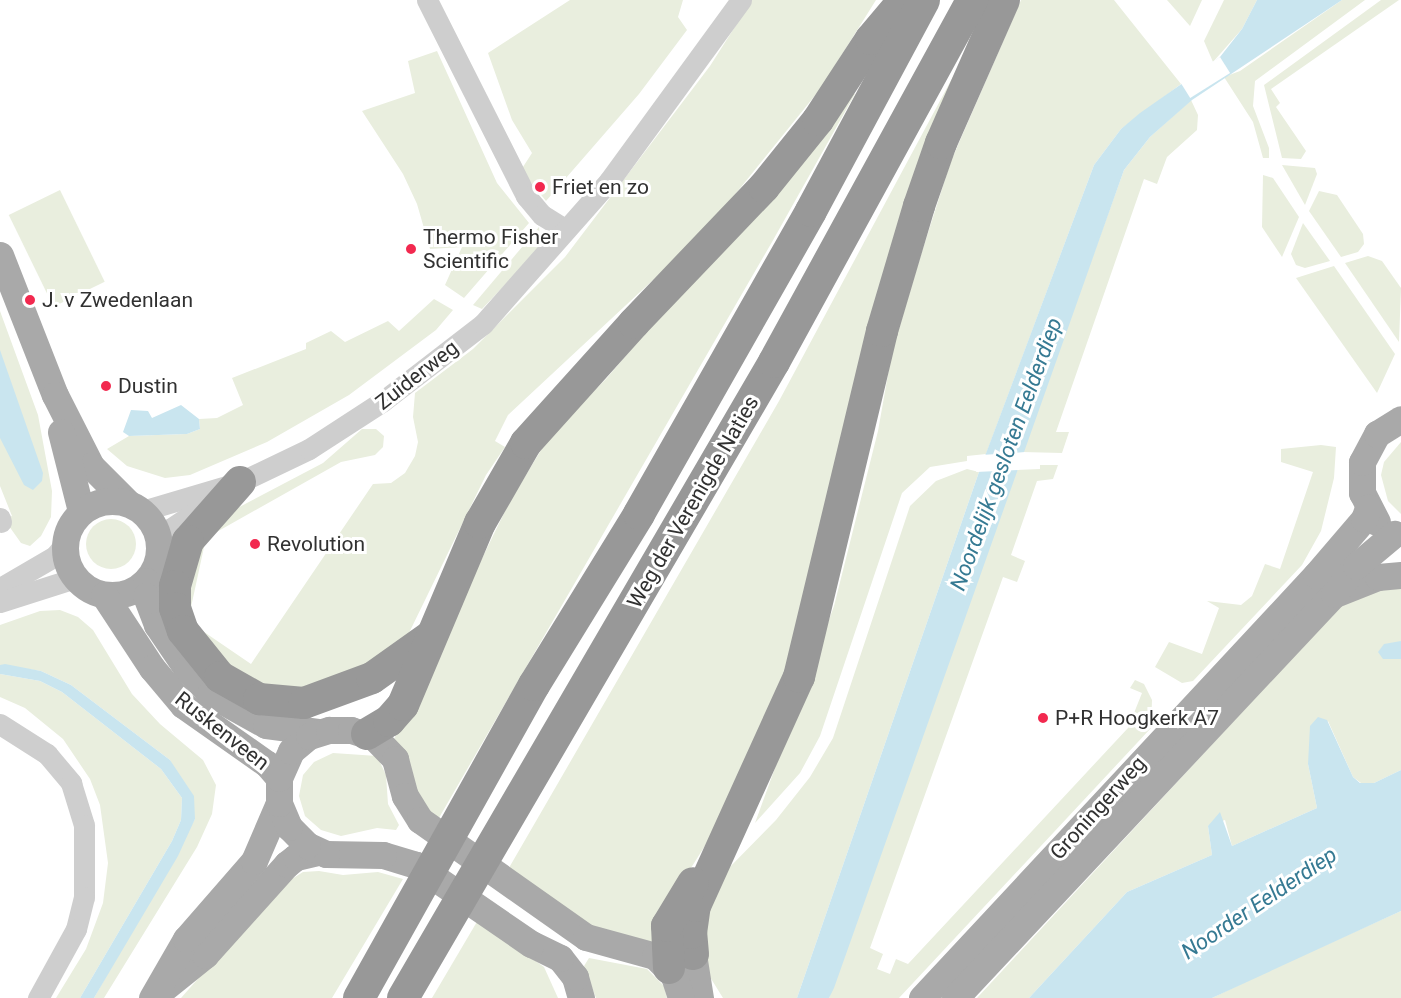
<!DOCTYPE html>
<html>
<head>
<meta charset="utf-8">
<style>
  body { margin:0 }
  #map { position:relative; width:1401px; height:998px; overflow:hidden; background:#fff; font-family:Roboto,sans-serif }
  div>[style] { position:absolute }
  .green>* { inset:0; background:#e9eede; transform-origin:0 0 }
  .round { border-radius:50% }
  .water>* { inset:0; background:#c9e5ef }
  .pier>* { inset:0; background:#fff; transform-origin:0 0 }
  .minor>* { height:21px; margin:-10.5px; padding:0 10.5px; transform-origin:10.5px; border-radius:10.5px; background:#cecece }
  .major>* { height:27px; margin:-13.5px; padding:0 13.5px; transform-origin:13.5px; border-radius:13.5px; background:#a9a9a9 }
  .major>.ring { margin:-13.5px; padding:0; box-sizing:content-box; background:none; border:27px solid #a9a9a9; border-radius:50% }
  .highway>* { height:32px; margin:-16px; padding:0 16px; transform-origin:16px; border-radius:16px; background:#989898 }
  .dots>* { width:16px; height:16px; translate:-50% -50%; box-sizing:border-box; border:3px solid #fff; border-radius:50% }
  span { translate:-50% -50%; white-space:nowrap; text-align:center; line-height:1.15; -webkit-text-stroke:6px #fff; paint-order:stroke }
  .poi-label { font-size:21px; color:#313131 }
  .left { translate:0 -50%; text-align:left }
  .street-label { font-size:21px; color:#313131 }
  .water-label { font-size:22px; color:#367a93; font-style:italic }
</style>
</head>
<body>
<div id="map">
  <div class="green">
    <i style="clip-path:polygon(570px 0,683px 0,678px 17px,687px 30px,639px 94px,546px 201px,521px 170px,532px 153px,512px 120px,488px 53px)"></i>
    <i style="clip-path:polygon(752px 0,876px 0,821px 88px,733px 197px,669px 265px,508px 415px,495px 441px,505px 447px,486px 475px,408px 635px,391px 653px,371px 669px,295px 696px,254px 689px,230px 673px,198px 640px,186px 621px,181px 603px,188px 558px,200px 536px,228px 513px,323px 463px,362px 429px,376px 429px,384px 436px,383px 447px,375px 455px,341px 462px,206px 538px,188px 621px,251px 664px,373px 484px,391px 483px,405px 473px,415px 456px,418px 442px,413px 417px,415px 393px,473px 349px,565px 257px,710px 66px)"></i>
    <i style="clip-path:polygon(1021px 0,1114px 0,1181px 84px,1121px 129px,1094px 165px,986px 454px,967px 456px,967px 461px,930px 467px,902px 493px,820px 736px,800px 773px,755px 823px,834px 606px,878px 431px,892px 352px,918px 264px,951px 161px)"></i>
    <i style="clip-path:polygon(1167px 0,1202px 0,1190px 26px)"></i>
    <i style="clip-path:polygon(1224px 0,1257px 0,1242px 29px,1213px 62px,1204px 41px)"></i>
    <i style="clip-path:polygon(1342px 0,1365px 0,1255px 81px,1253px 106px,1269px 148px,1269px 158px,1263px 158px,1253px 122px,1224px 77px,1240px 71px)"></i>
    <i style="clip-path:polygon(1381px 0,1399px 0,1271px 89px,1280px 103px,1276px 107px,1306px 151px,1301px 159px,1282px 158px,1264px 85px)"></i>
    <i style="clip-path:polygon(437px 51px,497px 183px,529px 223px,464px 298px,445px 285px,462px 247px,430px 249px,417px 204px,403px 174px,362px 111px,415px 93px,408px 61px)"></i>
    <i style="clip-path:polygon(956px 71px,794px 651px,727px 811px,665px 909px,659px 948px,615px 940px,506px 873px,779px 401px)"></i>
    <i style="clip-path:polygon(850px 92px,855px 94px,772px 242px,436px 823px,420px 810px,394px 739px,509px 503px,552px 432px,606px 379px)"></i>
    <i style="clip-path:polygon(1191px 100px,1198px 115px,1197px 130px,1167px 157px,1157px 184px,1144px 179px,1056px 432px,1069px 432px,1062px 453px,1022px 452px,1124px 170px,1150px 137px)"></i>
    <i style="clip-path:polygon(1282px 165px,1315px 168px,1317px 174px,1305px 205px)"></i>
    <i style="clip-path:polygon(1263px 175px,1273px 178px,1299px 217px,1282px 257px,1262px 227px)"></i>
    <i style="left:60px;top:190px;width:102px;height:57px;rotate:64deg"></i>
    <i style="clip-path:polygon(1319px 191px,1337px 195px,1363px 234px,1364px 244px,1358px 252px,1341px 257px,1309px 211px)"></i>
    <i style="clip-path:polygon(1303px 223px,1330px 261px,1305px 268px,1296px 265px,1291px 254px)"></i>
    <i style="clip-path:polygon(539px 227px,541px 247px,482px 309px,473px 305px)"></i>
    <i style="clip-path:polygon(1368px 256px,1382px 261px,1401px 288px,1399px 342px,1345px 263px)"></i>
    <i style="clip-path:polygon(1334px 266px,1395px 354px,1377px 393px,1296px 278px)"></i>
    <i style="clip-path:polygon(434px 299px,453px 310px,436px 330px,349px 395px,267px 442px,190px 475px,165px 478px,127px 466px,107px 449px,129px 436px,187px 434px,200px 429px,199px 419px,217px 418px,243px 405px,232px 378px,306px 349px,306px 343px,331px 331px,345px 342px,388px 321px,399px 331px)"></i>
    <i style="clip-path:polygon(0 311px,38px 415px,52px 491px,51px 517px,41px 536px,30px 546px,21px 543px,4px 519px,12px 516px,0 486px)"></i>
    <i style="clip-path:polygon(1401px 442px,1401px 514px,1388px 501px,1381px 475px,1384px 462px)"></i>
    <i style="clip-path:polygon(1321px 445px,1336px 447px,1334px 478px,1321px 531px,1302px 565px,1193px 681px,1182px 683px,1155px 667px,1169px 642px,1202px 654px,1219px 608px,1207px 601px,1241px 605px,1252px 596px,1265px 564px,1280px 569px,1313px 472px,1281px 462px,1281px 449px)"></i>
    <i style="clip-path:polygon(1040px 465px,1058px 465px,1053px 479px,1037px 481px,1011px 555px,1025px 561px,1017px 582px,1003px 577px,870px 948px,883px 954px,877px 969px,890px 974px,896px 959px,908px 964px,1128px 728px,1142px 693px,1130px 688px,1135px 680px,1144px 684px,1152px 700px,1151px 728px,899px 998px,829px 998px,1016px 470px,1040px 469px)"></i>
    <i style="clip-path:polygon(967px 469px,979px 472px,797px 998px,723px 998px,705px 969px,700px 908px,722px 875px,776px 820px,810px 777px,833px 738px,910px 506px,936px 481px)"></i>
    <i class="round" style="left:86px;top:519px;width:50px;height:50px"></i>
    <i style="clip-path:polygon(1401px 584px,1401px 641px,1384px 658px,1401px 659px,1401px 770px,1374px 783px,1361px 783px,1353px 777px,1328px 721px,1308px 764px,1317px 808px,1232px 846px,1225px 820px,1208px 826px,1212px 855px,1127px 892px,1029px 998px,977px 998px,1344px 602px)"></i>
    <i style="clip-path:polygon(60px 610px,78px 617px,93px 630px,132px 694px,160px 724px,203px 760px,216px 785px,212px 814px,197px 847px,104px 998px,94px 998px,195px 819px,170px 760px,71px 685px,41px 671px,0 665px,0 625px,40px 611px)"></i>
    <i style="clip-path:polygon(0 674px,40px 681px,62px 692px,161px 769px,182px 798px,181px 820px,172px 841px,80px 998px,56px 998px,86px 949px,103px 903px,108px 863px,100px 805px,90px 779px,63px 739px,25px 708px,0 697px)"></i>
    <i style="clip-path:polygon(333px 753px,377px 756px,386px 775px,388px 804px,399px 825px,396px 830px,377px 828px,341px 836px,321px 830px,305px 816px,299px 796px,303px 775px,314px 762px)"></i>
    <i style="clip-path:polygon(319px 871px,343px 875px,378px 872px,403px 879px,332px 998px,181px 998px,279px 887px,303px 872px)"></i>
    <i style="clip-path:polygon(1401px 911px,1401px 998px,1212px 998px,1268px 971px)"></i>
    <i style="clip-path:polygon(478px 920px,544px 967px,558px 998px,432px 998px)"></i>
    <i style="clip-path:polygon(589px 958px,647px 969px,664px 986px,667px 998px,596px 998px,584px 966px)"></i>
  </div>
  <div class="water">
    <i style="clip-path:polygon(1257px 0,1342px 0,1192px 100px,1150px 137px,1124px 170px,834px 988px,829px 998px,797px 998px,979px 472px,1094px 165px,1121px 129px,1140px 113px,1220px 57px,1242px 29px)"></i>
    <i style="clip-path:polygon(0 350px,43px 473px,42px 481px,33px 490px,24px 485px,0 438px)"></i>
    <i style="clip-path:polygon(181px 405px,199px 419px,200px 429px,187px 434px,129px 436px,123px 432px,131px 410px,148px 411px,152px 418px)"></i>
    <i style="clip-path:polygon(1401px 641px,1401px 659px,1383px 659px,1378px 652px,1384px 644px)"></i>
    <i style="clip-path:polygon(5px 664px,41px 671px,71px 685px,170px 760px,194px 796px,195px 819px,178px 856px,94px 998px,80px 998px,172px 841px,181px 820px,182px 798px,161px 769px,62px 692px,40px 681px,0 674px,0 665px)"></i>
    <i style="clip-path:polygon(1318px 717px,1327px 720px,1353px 777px,1360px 783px,1374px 783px,1401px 770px,1401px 911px,1212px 998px,1029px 998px,1127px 892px,1212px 855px,1208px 826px,1220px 812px,1232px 846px,1317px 808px,1308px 764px,1310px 726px)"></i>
  </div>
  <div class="pier">
    <i style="left:1220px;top:57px;width:19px;height:47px;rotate:58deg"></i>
    <i style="clip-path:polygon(1025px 452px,1019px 470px,976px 472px,982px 455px)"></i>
  </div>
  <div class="minor">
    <i style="left:427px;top:0;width:220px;rotate:63.2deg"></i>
    <i style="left:526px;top:196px;width:25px;rotate:50deg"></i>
    <i style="left:542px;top:215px;width:26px;rotate:32deg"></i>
    <i style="left:142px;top:511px;width:102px;rotate:-16.5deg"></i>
    <i style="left:240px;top:482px;width:76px;rotate:-25.6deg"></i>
    <i style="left:309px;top:449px;width:88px;rotate:-33deg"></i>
    <i style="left:383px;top:401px;width:126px;rotate:-37.6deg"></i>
    <i style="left:483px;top:324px;width:191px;rotate:-48.6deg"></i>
    <i style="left:609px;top:181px;width:224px;rotate:-53.9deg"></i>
    <i style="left:0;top:518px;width:4px;rotate:76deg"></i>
    <i style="left:159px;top:544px;width:19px;rotate:-54deg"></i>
    <i style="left:170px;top:529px;width:54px;rotate:-33.7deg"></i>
    <i style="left:0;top:588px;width:64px;rotate:-30.2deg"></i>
    <i style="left:55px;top:556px;width:14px;rotate:-51deg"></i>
    <i style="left:0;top:602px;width:79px;rotate:-17.7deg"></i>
    <i style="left:0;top:724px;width:56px;rotate:32.6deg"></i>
    <i style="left:47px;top:754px;width:38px;rotate:50deg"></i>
    <i style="left:71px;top:783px;width:44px;rotate:72.8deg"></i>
    <i style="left:84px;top:825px;width:72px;rotate:90deg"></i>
    <i style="left:84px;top:897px;width:33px;rotate:104deg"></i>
    <i style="left:76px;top:929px;width:79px;rotate:118.8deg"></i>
  </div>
  <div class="major">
    <i style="left:0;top:255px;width:150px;rotate:68.6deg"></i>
    <i style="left:55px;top:395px;width:80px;rotate:63.1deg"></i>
    <i style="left:91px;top:466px;width:52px;rotate:45deg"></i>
    <i style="left:61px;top:432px;width:81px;rotate:75.8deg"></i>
    <i class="ring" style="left:65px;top:501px;width:67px;height:67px"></i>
    <i style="left:1377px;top:522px;width:33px;rotate:-117deg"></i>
    <i style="left:1362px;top:493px;width:31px;rotate:-90deg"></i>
    <i style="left:1362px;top:462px;width:32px;rotate:-62deg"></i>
    <i style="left:1377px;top:434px;width:28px;rotate:-32deg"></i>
    <i style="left:146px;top:581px;width:15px;rotate:90deg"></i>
    <i style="left:146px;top:596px;width:31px;rotate:69deg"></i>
    <i style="left:157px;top:625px;width:53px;rotate:55.7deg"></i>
    <i style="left:187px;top:669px;width:34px;rotate:47deg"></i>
    <i style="left:210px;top:694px;width:64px;rotate:29deg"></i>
    <i style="left:266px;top:725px;width:52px;rotate:7.7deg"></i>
    <i style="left:1335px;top:594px;width:46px;rotate:-21.6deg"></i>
    <i style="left:1378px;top:577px;width:23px;rotate:-5deg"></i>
    <i style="left:104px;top:595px;width:87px;rotate:56.7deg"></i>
    <i style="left:152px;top:668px;width:48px;rotate:50deg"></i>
    <i style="left:183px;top:705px;width:103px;rotate:35.1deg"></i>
    <i style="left:267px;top:764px;width:18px;rotate:49deg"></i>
    <i style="left:693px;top:954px;width:45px;rotate:81deg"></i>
    <i style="left:164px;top:988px;width:53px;rotate:-38.8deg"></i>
    <i style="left:205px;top:955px;width:122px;rotate:-48deg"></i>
    <i style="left:287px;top:864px;width:11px;rotate:-38deg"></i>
    <i style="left:296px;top:857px;width:23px;rotate:-13deg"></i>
    <i style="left:152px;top:998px;width:68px;rotate:-60deg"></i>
    <i style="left:186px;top:939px;width:103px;rotate:-48.9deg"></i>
    <i style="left:254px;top:861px;width:63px;rotate:-66.7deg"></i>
    <i style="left:581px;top:998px;width:22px;rotate:-106deg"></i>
    <i style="left:575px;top:977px;width:24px;rotate:-128deg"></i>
    <i style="left:560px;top:958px;width:32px;rotate:-154deg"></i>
    <i style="left:531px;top:944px;width:140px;rotate:-145.5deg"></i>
    <i style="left:416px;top:865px;width:34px;rotate:-163deg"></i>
    <i style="left:383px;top:855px;width:57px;rotate:-179deg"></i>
    <i style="left:326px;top:854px;width:21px;rotate:-155deg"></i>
    <i style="left:307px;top:845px;width:25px;rotate:-135deg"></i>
    <i style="left:289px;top:827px;width:26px;rotate:-113deg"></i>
    <i style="left:279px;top:803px;width:25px;rotate:-90deg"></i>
    <i style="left:279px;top:778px;width:30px;rotate:-66deg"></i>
    <i style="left:291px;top:751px;width:23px;rotate:-40deg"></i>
    <i style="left:309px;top:736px;width:21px;rotate:-17deg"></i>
    <i style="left:329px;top:730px;width:22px"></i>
    <i style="left:351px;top:730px;width:25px;rotate:18deg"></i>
    <i style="left:375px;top:738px;width:29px;rotate:46deg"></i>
    <i style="left:395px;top:759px;width:38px;rotate:75deg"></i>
    <i style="left:405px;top:796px;width:28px;rotate:58deg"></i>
    <i style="left:420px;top:820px;width:203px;rotate:35.2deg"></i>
    <i style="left:586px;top:937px;width:72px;rotate:15.4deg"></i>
    <i style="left:655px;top:956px;width:28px;rotate:46deg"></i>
    <i style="left:674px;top:976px;width:23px;rotate:72deg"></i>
    <i style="left:922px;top:998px;width:578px;rotate:-47.03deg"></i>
    <i style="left:1316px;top:575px;width:74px;rotate:-49.4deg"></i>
    <i style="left:1364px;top:519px;width:12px;rotate:-70deg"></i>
    <i style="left:955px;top:998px;width:554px;rotate:-46.83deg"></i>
    <i style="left:1334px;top:594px;width:36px;rotate:-52deg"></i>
    <i style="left:1356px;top:566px;width:50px;rotate:-40.1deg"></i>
  </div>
  <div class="highway">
    <i style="left:240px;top:482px;width:79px;rotate:131.4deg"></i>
    <i style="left:188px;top:541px;width:47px;rotate:106.1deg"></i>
    <i style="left:175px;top:586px;width:22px;rotate:90deg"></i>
    <i style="left:175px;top:608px;width:24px;rotate:71deg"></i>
    <i style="left:183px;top:631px;width:59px;rotate:51.2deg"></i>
    <i style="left:220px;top:677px;width:45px;rotate:29.4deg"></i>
    <i style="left:259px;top:699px;width:45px;rotate:5.1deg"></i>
    <i style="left:304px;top:703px;width:72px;rotate:-20.2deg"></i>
    <i style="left:372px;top:678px;width:72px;rotate:-35.4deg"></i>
    <i style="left:367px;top:734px;width:26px;rotate:-31deg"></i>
    <i style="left:389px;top:721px;width:21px;rotate:-49deg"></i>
    <i style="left:403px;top:705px;width:198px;rotate:-67.1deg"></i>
    <i style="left:480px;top:523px;width:92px;rotate:-60.1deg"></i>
    <i style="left:526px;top:443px;width:161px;rotate:-48deg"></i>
    <i style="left:634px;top:323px;width:188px;rotate:-46.3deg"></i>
    <i style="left:764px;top:187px;width:86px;rotate:-51.1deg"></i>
    <i style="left:818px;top:120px;width:97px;rotate:-56.8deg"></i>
    <i style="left:871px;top:39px;width:51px;rotate:-49.8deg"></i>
    <i style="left:693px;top:954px;width:21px;rotate:-95deg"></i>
    <i style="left:691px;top:933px;width:27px;rotate:-82deg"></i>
    <i style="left:695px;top:906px;width:252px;rotate:-65.6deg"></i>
    <i style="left:799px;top:677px;width:356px;rotate:-76.5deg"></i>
    <i style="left:882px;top:331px;width:130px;rotate:-73.5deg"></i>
    <i style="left:919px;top:206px;width:67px;rotate:-70.8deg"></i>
    <i style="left:941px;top:143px;width:156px;rotate:-66.2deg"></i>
    <i style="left:669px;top:968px;width:42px;rotate:-92.7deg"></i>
    <i style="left:667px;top:926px;width:50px;rotate:-58.8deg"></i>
    <i style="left:359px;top:998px;width:359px;rotate:-60.8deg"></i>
    <i style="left:534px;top:685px;width:201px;rotate:-58.4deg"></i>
    <i style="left:639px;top:514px;width:348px;rotate:-60.4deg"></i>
    <i style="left:811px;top:211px;width:239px;rotate:-61.8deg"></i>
    <i style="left:403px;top:998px;width:736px;rotate:-59.74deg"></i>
    <i style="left:774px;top:362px;width:413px;rotate:-61.3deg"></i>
  </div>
  <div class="dots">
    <i style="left:540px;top:187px;background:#f2294f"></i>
    <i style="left:411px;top:249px;background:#f2294f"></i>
    <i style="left:30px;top:300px;background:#f2294f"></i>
    <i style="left:106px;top:386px;background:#f2294f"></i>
    <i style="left:255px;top:544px;background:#f2294f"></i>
    <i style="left:1043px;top:718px;background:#f2294f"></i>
  </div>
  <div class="poi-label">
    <span class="left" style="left:552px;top:187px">Friet en zo</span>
    <span class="left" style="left:423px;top:249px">Thermo Fisher<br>Scientific</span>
    <span class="left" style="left:42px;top:300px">J. v Zwedenlaan</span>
    <span class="left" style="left:118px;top:386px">Dustin</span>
    <span class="left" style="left:267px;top:544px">Revolution</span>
    <span class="left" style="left:1055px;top:718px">P+R Hoogkerk A7</span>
  </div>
  <div class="street-label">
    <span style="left:417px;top:375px;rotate:-38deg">Zuiderweg</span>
    <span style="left:693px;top:502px;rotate:-60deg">Weg der Verenigde Naties</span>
    <span style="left:222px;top:731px;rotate:38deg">Ruskenveen</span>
    <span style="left:1098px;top:808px;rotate:-48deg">Groningerweg</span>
  </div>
  <div class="water-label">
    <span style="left:1006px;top:454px;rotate:-70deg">Noordelijk gesloten Eelderdiep</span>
    <span style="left:1259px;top:903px;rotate:-34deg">Noorder Eelderdiep</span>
  </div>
</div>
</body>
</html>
